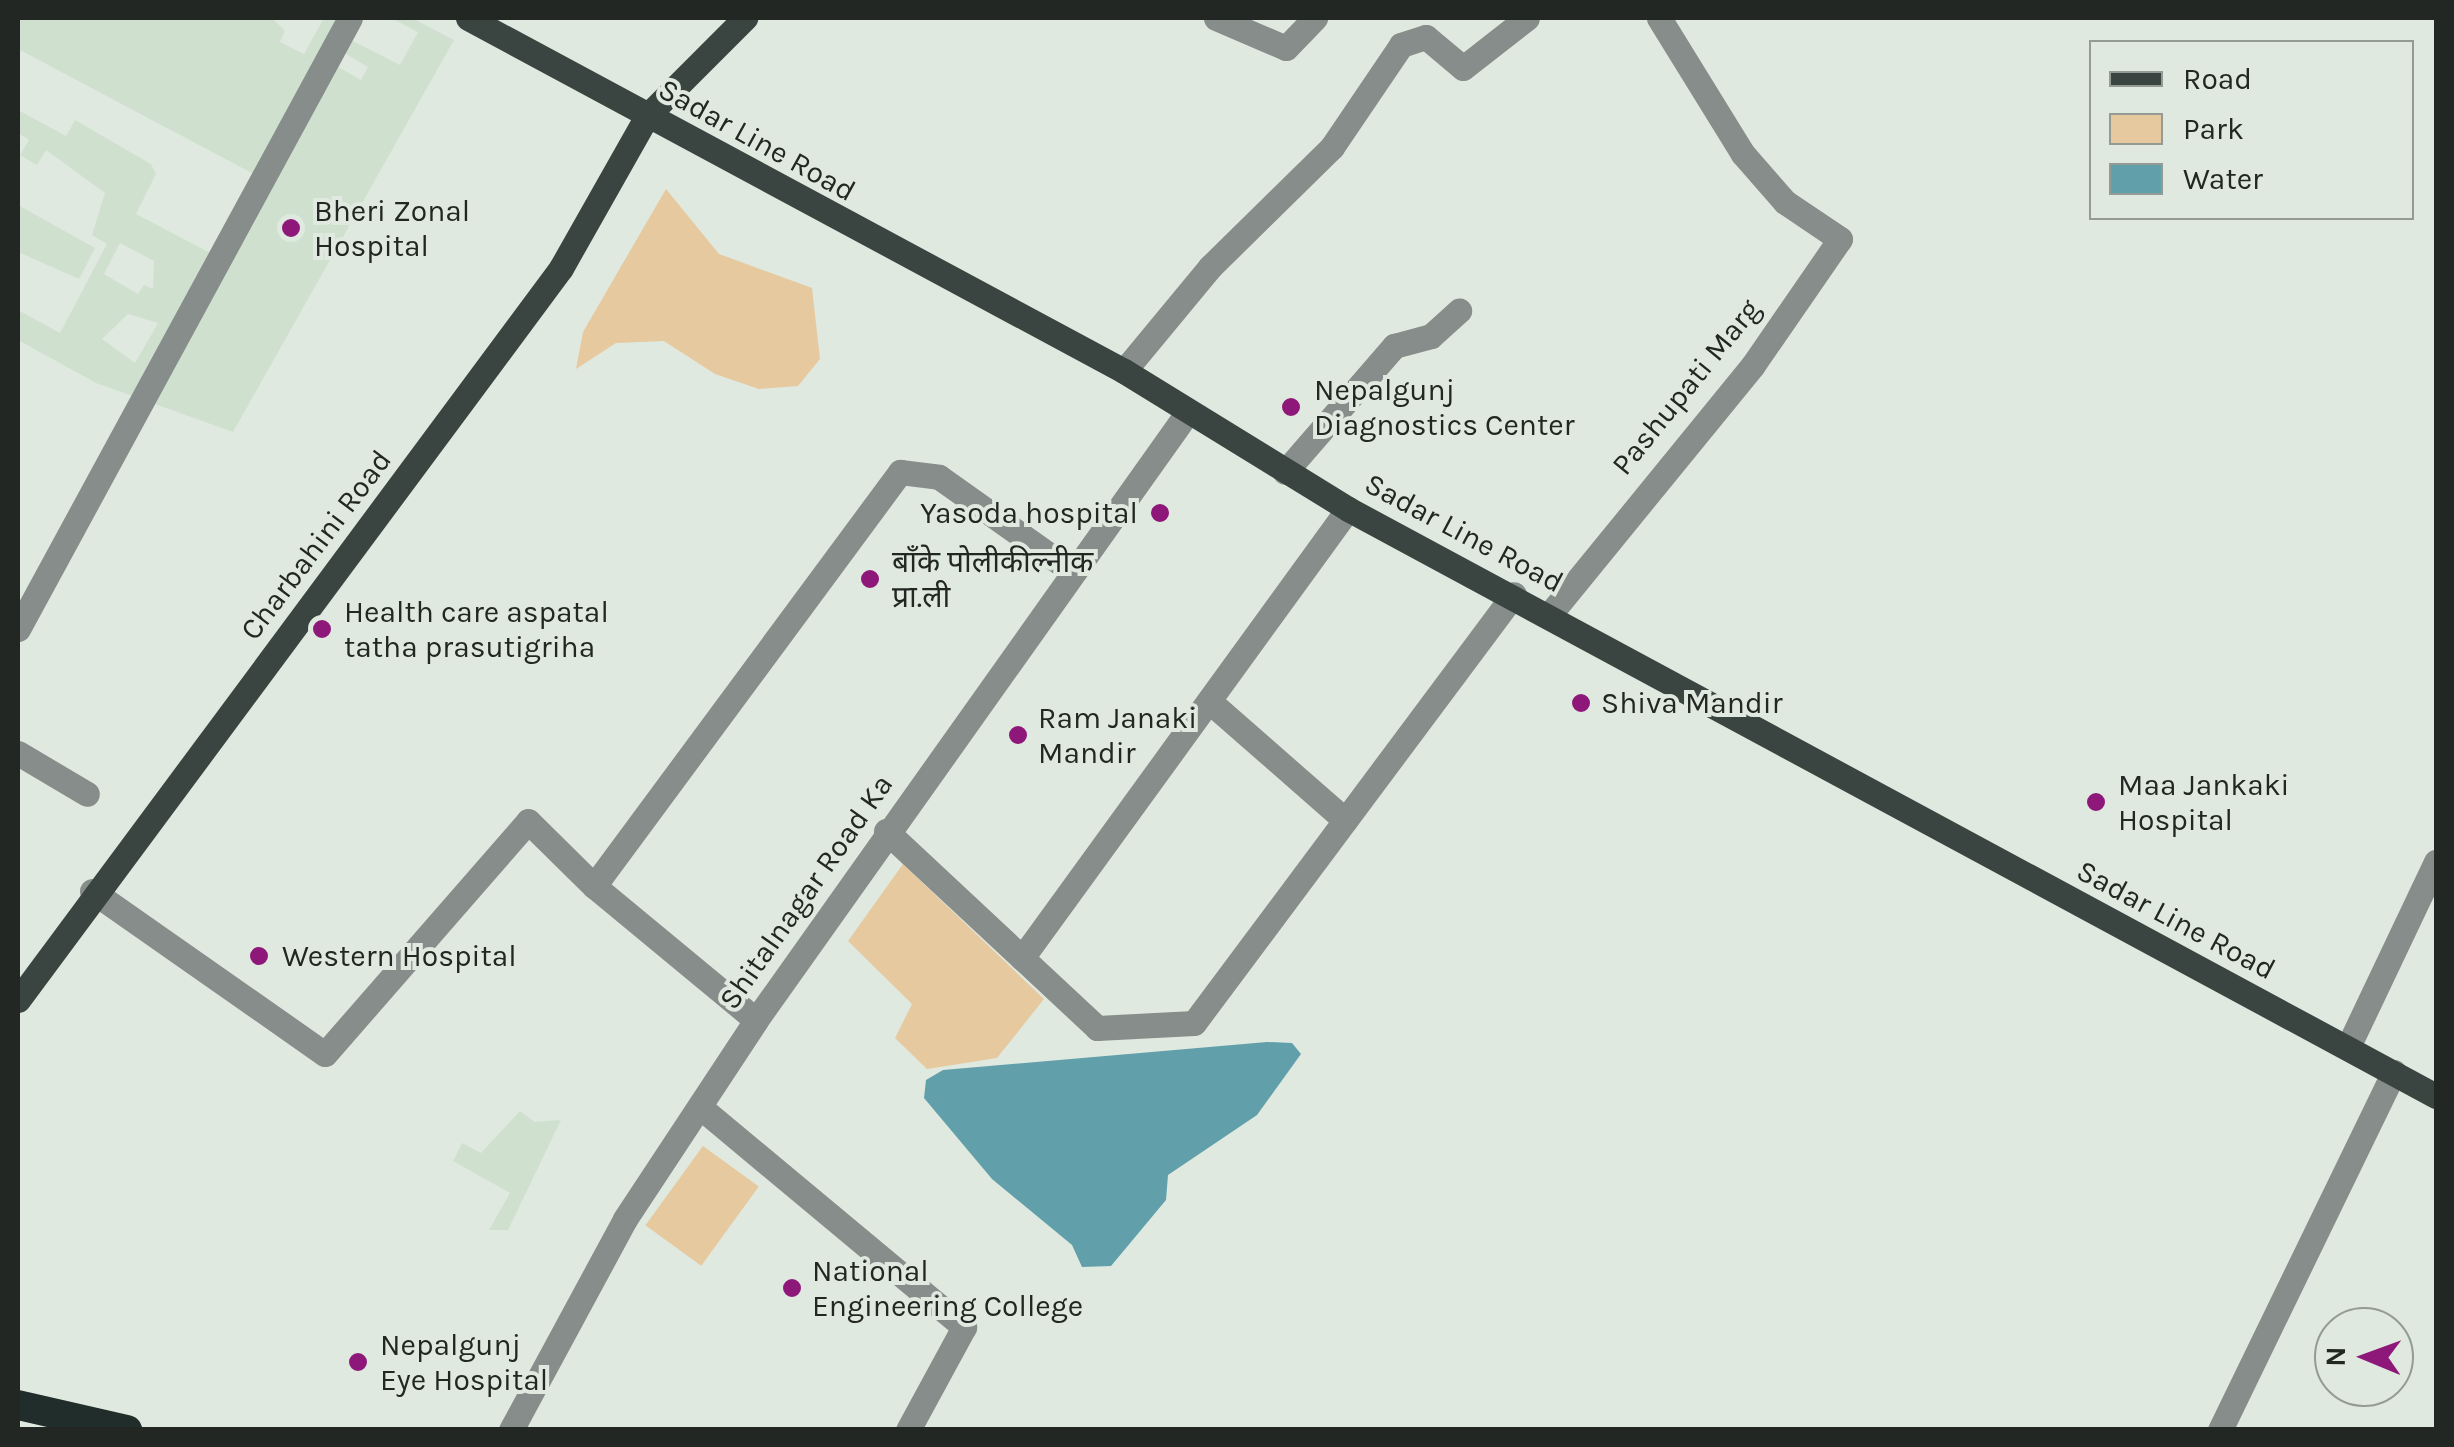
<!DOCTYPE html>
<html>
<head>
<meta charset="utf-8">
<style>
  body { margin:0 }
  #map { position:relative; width:2454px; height:1447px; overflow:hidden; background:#dfe9df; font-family:Karla,"Noto Sans Devanagari",sans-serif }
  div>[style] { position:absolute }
  .built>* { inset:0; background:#d0e0cf }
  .green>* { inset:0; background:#e6c99f; transform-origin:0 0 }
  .water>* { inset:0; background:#619fab }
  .minor>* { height:25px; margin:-12.5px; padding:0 12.5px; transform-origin:12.5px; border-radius:12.5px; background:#868d8b }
  .major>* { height:25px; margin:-12.5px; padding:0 12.5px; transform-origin:12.5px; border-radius:12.5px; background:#3a4542 }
  .highway>* { height:30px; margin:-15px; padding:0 15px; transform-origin:15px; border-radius:15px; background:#212d2a }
  .dots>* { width:28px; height:28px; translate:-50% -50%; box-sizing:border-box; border:5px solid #dfe9df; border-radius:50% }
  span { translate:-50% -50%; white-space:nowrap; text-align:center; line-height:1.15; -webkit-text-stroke:8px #dfe9df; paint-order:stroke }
  .street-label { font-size:30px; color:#232723 }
  .poi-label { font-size:30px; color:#232723 }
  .left { translate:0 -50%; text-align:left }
  .right { translate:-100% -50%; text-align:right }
  .frame { position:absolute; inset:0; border:20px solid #232723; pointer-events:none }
  .legend { position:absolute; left:2089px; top:40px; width:325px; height:180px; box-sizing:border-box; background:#dfe9df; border:2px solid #949b94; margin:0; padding:12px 18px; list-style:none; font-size:30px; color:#232723 }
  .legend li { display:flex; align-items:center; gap:20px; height:50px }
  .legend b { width:50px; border:2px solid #949b94 }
  .north { position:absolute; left:2314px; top:1307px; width:100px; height:100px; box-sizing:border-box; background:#dfe9df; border:2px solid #949b94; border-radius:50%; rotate:271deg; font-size:28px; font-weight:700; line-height:40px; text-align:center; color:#232723 }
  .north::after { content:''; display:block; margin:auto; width:35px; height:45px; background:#8e1879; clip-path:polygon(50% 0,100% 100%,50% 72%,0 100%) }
</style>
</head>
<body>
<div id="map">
  <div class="built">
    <i style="clip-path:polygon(evenodd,18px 18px,272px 18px,285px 31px,280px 42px,304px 54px,324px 18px,357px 18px,347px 38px,400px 65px,418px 32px,391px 18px,412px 18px,454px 40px,233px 432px,96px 383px,18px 340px,18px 310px,60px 333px,107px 244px,92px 235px,105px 193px,46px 150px,37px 165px,20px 155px,29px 140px,18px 133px,18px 110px,66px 136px,75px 120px,151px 164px,156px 174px,136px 214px,216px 256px,261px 178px,18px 49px,18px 18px,341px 51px,368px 67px,361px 80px,333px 64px,341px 51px,18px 18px,120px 243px,154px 261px,153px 289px,144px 285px,138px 294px,104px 274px,120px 243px,18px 18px,128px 314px,158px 323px,135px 363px,102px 339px,128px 314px)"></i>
    <i style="clip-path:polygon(18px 205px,95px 248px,79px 279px,18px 252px)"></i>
    <i style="clip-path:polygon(520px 1111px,535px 1122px,561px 1120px,508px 1230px,489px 1230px,510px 1193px,453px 1161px,462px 1143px,481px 1153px)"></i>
  </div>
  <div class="green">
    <i style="clip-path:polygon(666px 189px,719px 254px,812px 288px,820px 359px,798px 386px,759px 389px,715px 374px,664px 341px,616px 343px,576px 369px,583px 332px)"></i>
    <i style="clip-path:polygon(903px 864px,1044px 999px,997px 1058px,927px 1069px,895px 1038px,912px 1004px,848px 941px)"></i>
    <i style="left:703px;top:1146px;width:69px;height:98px;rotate:36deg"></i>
  </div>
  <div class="water">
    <i style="clip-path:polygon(1267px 1042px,1292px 1043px,1301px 1054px,1257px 1115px,1168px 1175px,1166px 1200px,1111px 1266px,1082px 1267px,1072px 1245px,992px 1179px,924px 1098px,926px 1080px,943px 1070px)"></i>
  </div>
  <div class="minor">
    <i style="left:1216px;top:18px;width:76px;rotate:23.2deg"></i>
    <i style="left:1286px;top:48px;width:42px;rotate:-46deg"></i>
    <i style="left:1124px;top:371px;width:135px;rotate:-50.4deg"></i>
    <i style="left:1210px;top:267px;width:171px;rotate:-44.5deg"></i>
    <i style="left:1332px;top:147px;width:123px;rotate:-55.9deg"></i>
    <i style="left:1401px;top:45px;width:26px;rotate:-18deg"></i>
    <i style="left:1426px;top:37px;width:48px;rotate:40deg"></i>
    <i style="left:1463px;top:68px;width:81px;rotate:-38deg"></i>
    <i style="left:1285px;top:472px;width:167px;rotate:-49.1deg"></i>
    <i style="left:1394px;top:346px;width:38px;rotate:-15deg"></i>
    <i style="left:1431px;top:336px;width:38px;rotate:-42deg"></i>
    <i style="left:1550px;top:614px;width:321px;rotate:-50.8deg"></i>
    <i style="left:1753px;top:365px;width:153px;rotate:-55.4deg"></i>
    <i style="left:1840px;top:239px;width:66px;rotate:-146.1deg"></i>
    <i style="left:1785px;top:202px;width:64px;rotate:-131.2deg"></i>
    <i style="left:1743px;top:154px;width:160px;rotate:-121.7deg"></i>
    <i style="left:18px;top:629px;width:695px;rotate:-61.48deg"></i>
    <i style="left:1209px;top:701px;width:181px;rotate:41.2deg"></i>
    <i style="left:18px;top:753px;width:80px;rotate:30.7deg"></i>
    <i style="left:886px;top:831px;width:289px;rotate:43deg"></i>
    <i style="left:1097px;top:1028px;width:97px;rotate:-3deg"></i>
    <i style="left:1194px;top:1023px;width:535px;rotate:-53.28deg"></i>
    <i style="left:92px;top:891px;width:284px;rotate:35deg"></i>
    <i style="left:325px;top:1054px;width:309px;rotate:-48.9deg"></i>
    <i style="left:528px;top:821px;width:93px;rotate:44.6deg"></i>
    <i style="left:1022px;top:958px;width:555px;rotate:-54.02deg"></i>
    <i style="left:756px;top:1020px;width:210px;rotate:-140.4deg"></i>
    <i style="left:594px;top:886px;width:515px;rotate:-53.53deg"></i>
    <i style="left:900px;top:472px;width:39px;rotate:7deg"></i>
    <i style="left:939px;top:477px;width:163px;rotate:35.3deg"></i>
    <i style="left:2348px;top:1047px;width:205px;rotate:-64.6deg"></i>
    <i style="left:700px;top:1107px;width:344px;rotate:39.8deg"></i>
    <i style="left:964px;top:1327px;width:117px;rotate:118.5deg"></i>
    <i style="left:511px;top:1430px;width:240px;rotate:-61.6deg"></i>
    <i style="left:625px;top:1219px;width:238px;rotate:-56.6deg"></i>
    <i style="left:756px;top:1020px;width:744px;rotate:-54.62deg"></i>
    <i style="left:2220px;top:1430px;width:398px;rotate:-64.1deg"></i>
  </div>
  <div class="major">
    <i style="left:468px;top:18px;width:745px;rotate:28.29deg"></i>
    <i style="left:1124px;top:371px;width:263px;rotate:31.6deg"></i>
    <i style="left:1348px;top:509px;width:1236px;rotate:28.35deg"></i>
    <i style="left:18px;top:1000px;width:911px;rotate:-53.43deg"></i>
    <i style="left:561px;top:268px;width:175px;rotate:-60.5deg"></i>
    <i style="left:647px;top:116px;width:139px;rotate:-45deg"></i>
  </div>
  <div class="highway">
    <i style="left:18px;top:1405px;width:112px;rotate:12.9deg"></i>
  </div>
  <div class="dots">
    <i style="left:291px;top:228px;background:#8e1879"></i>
    <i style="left:1291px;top:407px;background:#8e1879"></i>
    <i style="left:1160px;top:513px;background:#8e1879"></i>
    <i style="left:870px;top:579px;background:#8e1879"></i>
    <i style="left:322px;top:629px;background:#8e1879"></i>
    <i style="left:1581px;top:703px;background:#8e1879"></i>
    <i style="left:1018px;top:735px;background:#8e1879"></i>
    <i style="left:2096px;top:802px;background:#8e1879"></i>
    <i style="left:259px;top:956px;background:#8e1879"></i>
    <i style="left:792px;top:1288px;background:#8e1879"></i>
    <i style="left:358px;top:1362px;background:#8e1879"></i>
  </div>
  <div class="street-label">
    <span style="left:757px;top:140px;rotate:29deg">Sadar Line Road</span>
    <span style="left:1686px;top:387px;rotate:-51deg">Pashupati Marg</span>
    <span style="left:1464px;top:533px;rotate:28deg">Sadar Line Road</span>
    <span style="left:316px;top:545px;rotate:-53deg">Charbahini Road</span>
    <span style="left:806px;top:892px;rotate:-55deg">Shitalnagar Road Ka</span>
    <span style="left:2176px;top:920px;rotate:28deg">Sadar Line Road</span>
  </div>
  <div class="poi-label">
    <span class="left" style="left:314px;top:228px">Bheri Zonal<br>Hospital</span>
    <span class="left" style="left:1314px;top:407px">Nepalgunj<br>Diagnostics Center</span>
    <span class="right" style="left:1138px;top:513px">Yasoda hospital</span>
    <span class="left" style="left:892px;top:579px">बाँके पोलीकील्नीक<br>प्रा.ली</span>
    <span class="left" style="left:344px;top:629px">Health care aspatal<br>tatha prasutigriha</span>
    <span class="left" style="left:1601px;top:703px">Shiva Mandir</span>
    <span class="left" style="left:1038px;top:735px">Ram Janaki<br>Mandir</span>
    <span class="left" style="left:2118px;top:802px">Maa Jankaki<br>Hospital</span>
    <span class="left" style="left:282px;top:956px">Western Hospital</span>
    <span class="left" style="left:812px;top:1288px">National<br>Engineering College</span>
    <span class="left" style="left:380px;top:1362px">Nepalgunj<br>Eye Hospital</span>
  </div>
  <div class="frame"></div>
  <ul class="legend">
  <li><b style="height:12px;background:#3a4542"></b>Road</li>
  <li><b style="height:28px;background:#e6c99f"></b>Park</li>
  <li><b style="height:28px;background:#619fab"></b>Water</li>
  </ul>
  <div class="north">N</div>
</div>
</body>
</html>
